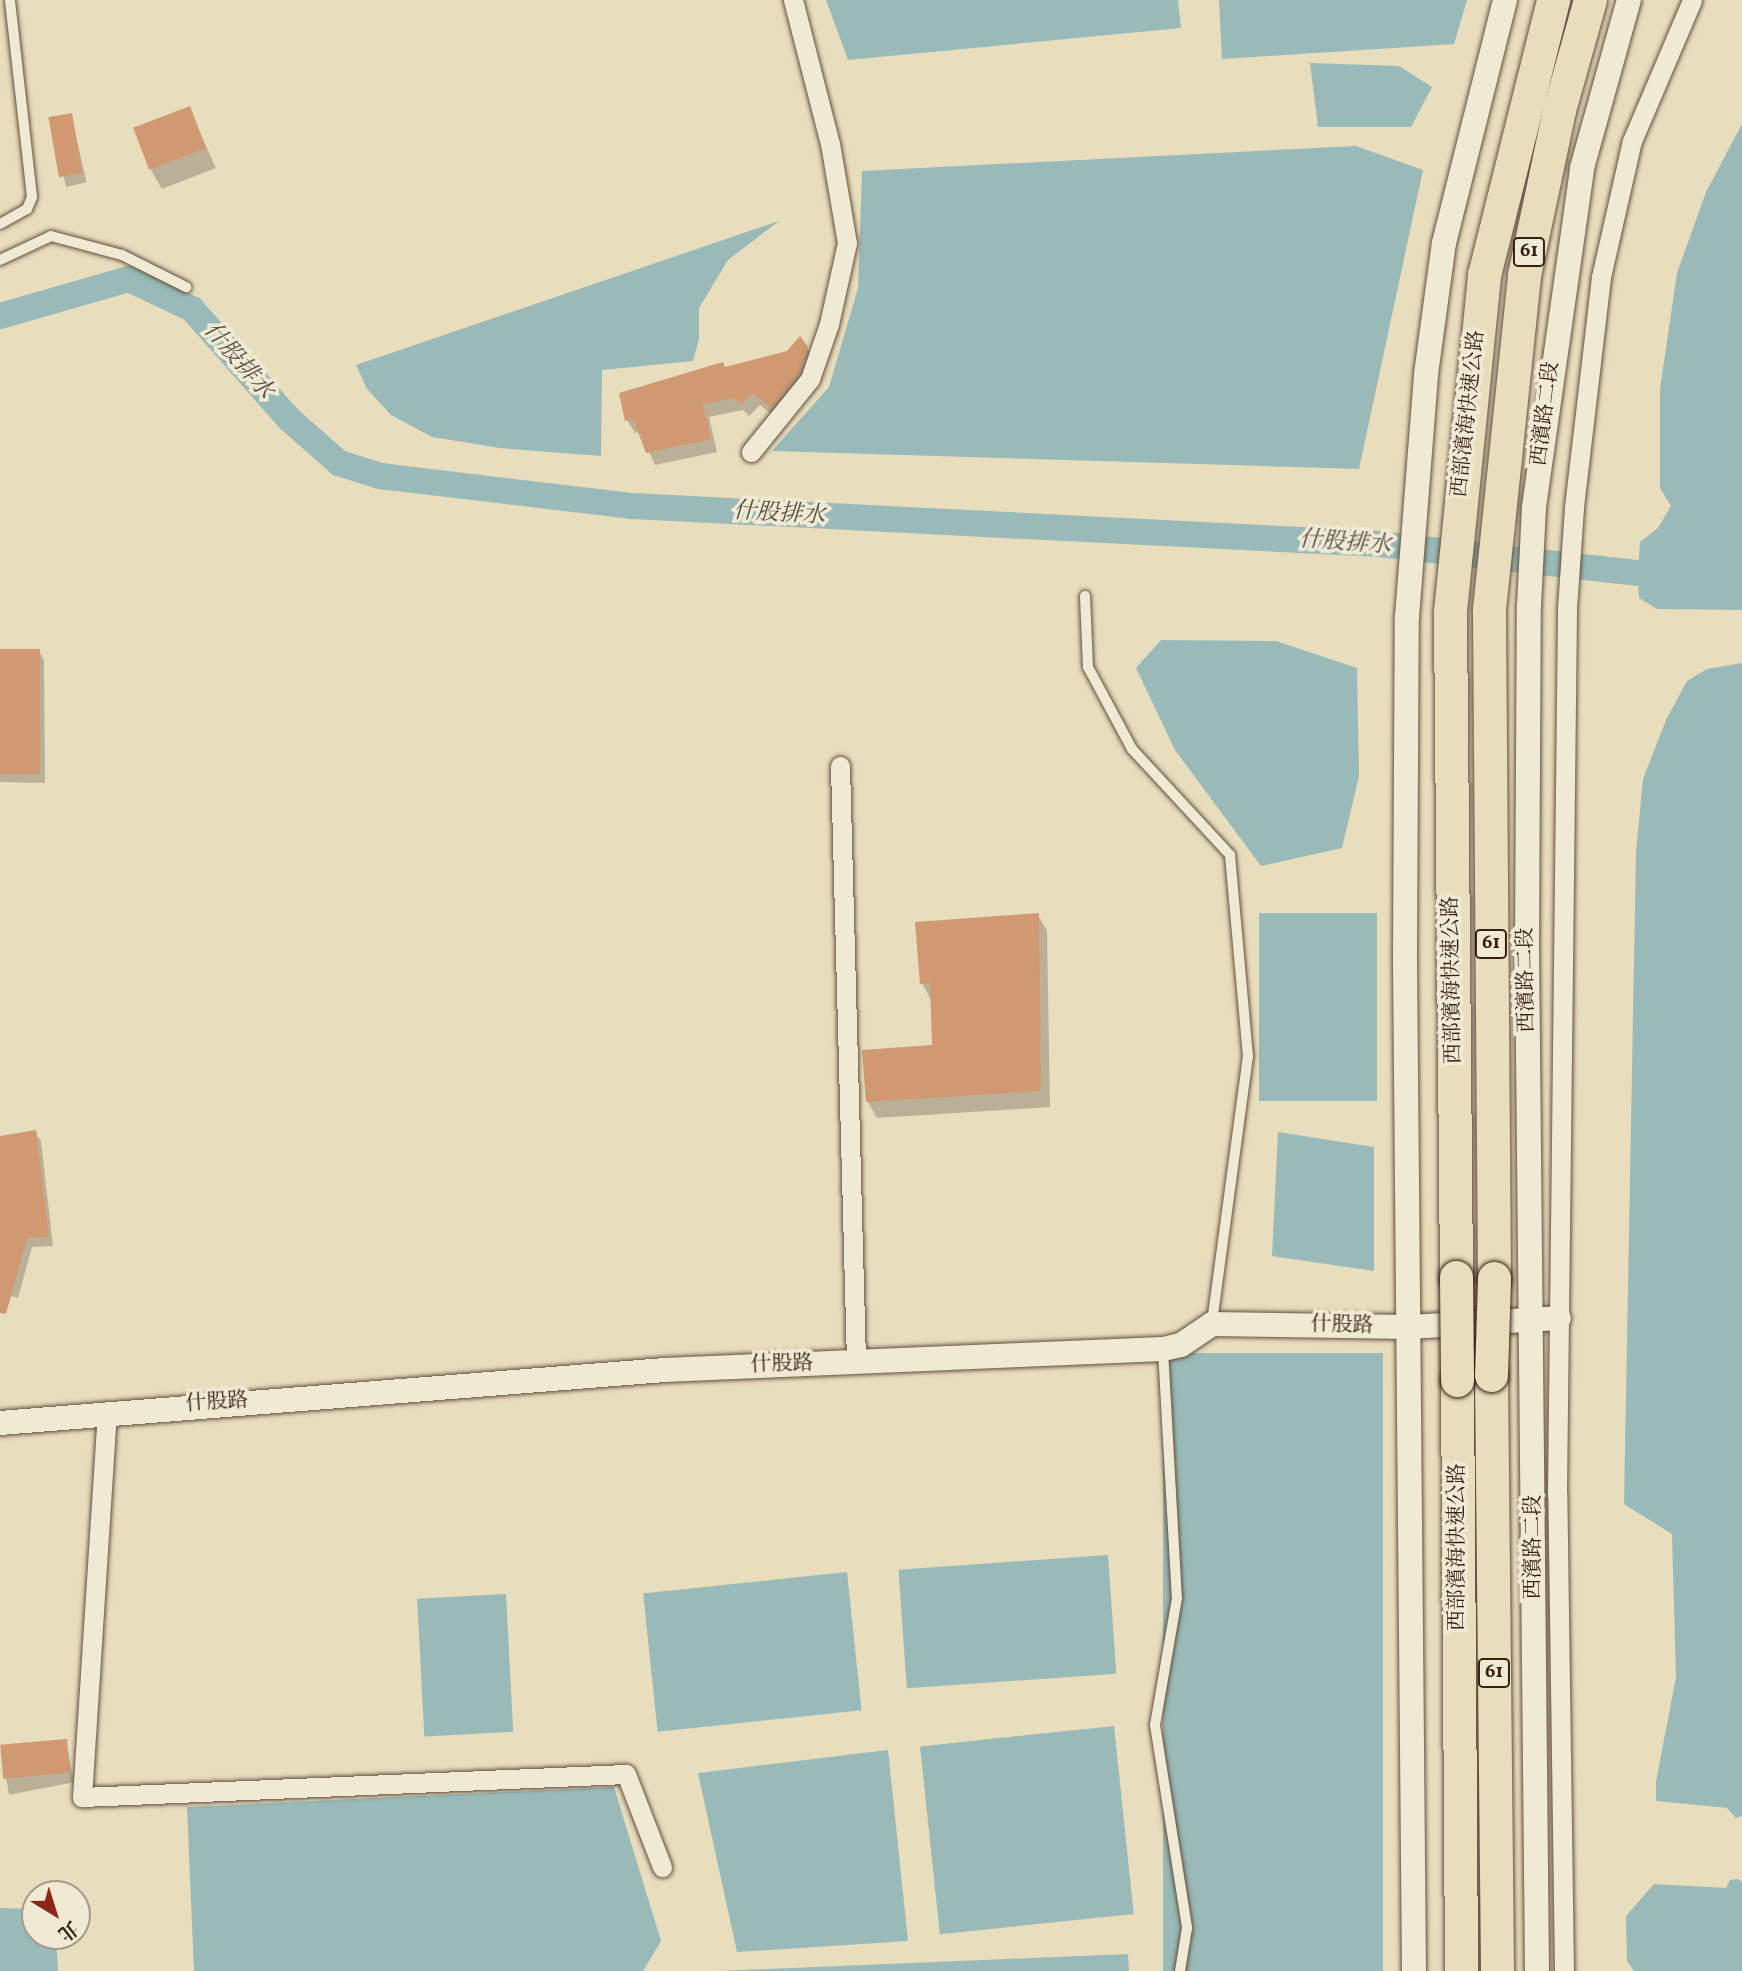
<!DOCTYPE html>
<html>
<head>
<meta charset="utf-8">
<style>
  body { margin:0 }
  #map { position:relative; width:1742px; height:1971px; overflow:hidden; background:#e8ddbd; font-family:Vollkorn,"Noto Serif TC",serif }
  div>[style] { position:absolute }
  .water>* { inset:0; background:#99bab8; transform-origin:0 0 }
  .shadow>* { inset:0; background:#0003; transform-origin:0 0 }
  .canal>* { height:26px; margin:-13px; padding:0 13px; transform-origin:13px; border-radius:13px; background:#99bab8 }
  .building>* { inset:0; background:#d09972; transform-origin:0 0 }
  .roads { filter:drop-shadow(0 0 2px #624f3e) drop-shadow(0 0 2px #624f3e) }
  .service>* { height:10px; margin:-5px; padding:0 5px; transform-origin:5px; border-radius:5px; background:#f0e9d4 }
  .minor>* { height:19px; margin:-9.5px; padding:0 9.5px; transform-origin:9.5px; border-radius:9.5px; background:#f0e9d4 }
  .tertiary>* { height:24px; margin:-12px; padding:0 12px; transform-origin:12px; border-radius:12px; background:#f0e9d4 }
  .trunk>* { height:33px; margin:-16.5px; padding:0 16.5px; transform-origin:16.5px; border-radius:16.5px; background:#e8ddbd }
  .bridges { filter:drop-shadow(0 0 2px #362013) drop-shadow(0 0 2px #362013) }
  .trunk-bridge>* { height:33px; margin:-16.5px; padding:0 16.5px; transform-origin:16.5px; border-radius:16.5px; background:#e8ddbd }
  span { translate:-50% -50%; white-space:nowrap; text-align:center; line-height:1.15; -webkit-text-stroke:7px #f0e9d4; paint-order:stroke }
  .shield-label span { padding:2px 5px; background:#f0e9d4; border:2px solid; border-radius:5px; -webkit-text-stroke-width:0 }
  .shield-label { font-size:19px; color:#362013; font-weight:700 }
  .street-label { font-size:21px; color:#362013 }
  .water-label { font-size:23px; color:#544e45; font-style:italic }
  .north { position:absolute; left:21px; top:1880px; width:70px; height:70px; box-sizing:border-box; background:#f0e9d4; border:2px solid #a69987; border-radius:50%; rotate:142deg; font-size:19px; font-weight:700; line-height:28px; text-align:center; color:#362013 }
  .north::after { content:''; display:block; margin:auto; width:24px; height:32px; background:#8f2418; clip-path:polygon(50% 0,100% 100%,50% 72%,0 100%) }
</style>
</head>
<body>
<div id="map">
  <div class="water">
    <i style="clip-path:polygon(826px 0,1178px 0,1181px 28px,848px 60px)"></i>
    <i style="clip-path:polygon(1219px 0,1467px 0,1454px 44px,1222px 59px)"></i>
    <i style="clip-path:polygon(1310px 63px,1399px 66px,1432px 87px,1411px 127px,1318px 127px)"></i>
    <i style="clip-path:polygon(1742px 124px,1742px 610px,1657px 609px,1639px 598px,1638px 573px,1640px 542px,1658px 528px,1671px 506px,1660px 488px,1660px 389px,1677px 273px,1706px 192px)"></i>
    <i style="clip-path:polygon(1356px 146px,1423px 170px,1359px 469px,772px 451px,829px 387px,858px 288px,862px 171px)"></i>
    <i style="clip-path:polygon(779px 221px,728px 260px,699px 308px,699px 339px,693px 361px,602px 370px,601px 456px,500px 448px,432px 437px,391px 415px,367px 389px,356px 365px)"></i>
    <i style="clip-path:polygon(1161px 640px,1276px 641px,1357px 668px,1359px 776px,1342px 848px,1261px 866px,1175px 750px,1136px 668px)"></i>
    <i style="clip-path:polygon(1742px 663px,1742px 1816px,1736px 1818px,1727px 1808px,1656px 1801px,1656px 1782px,1676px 1677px,1672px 1534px,1624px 1504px,1636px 852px,1643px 779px,1666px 720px,1687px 681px,1707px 669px)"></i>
    <i style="left:1259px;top:913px;width:118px;height:188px"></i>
    <i style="clip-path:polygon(1278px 1132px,1374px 1147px,1374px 1271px,1272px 1256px)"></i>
    <i style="left:1383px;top:1353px;width:618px;height:220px;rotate:90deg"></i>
    <i style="left:1108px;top:1555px;width:119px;height:210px;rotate:86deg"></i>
    <i style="left:847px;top:1572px;width:139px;height:205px;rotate:84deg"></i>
    <i style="left:506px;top:1594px;width:138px;height:89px;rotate:87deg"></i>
    <i style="left:1114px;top:1726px;width:189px;height:195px;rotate:84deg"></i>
    <i style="clip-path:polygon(888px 1750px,908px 1941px,737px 1952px,698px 1773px)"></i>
    <i style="clip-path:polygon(614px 1787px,661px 1941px,643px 1971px,194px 1971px,187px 1807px)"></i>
    <i style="clip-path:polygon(1738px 1879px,1742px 1882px,1742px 1971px,1634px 1971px,1627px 1961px,1626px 1916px,1654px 1884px,1726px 1888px,1730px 1880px)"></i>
    <i style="clip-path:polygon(0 1908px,35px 1909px,35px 1936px,56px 1936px,58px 1971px,0 1971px)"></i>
    <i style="clip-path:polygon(1128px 1954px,1129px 1971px,718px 1971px)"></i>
  </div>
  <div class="shadow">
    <i style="clip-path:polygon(189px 109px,216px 168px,162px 189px,151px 170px)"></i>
    <i style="left:71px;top:115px;width:69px;height:21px;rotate:77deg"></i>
    <i style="clip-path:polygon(807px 348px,815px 362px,779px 420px,760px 405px,749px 416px,743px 410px,709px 417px,717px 452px,655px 465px,640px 432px,635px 433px,627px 420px,725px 369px)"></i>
    <i style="clip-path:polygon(39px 651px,44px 660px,45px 783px,0 782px,0 653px)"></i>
    <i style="clip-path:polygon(1038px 915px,1047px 931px,1050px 1107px,877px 1118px,868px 1102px,934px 1047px,931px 1000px,922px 983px)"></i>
    <i style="clip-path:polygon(35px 1132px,41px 1141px,53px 1246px,32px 1247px,18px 1298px,0 1293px,0 1138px)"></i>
    <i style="left:66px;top:1741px;width:42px;height:66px;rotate:79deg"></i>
  </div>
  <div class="canal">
    <i style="left:0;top:316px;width:134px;rotate:-16deg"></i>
    <i style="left:129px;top:279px;width:70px;rotate:25.5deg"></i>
    <i style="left:192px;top:309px;width:147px;rotate:48.6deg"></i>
    <i style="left:289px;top:419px;width:67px;rotate:41.3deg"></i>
    <i style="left:339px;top:463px;width:43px;rotate:17.6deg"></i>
    <i style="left:380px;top:476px;width:255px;rotate:6.8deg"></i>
    <i style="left:633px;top:506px;width:747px;rotate:2.92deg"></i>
    <i style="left:1379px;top:544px;width:261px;rotate:6.4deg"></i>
  </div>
  <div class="building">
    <i style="left:190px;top:106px;width:45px;height:61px;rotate:69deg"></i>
    <i style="left:72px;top:113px;width:61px;height:24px;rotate:80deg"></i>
    <i style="clip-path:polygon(800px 336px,808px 347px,799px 373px,771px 408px,752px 393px,741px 404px,734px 398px,703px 404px,711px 439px,646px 453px,633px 419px,625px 421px,619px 393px,723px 362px,725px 367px,787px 351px)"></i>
    <i style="left:40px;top:649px;width:125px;height:40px;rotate:90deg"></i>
    <i style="clip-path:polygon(1039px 913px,1041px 1091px,866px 1102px,862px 1050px,932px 1045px,930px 983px,920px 984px,915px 922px)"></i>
    <i style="clip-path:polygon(36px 1130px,49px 1237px,27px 1238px,6px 1314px,0 1313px,0 1136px)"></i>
    <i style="left:67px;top:1739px;width:34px;height:67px;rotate:85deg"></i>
  </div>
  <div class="roads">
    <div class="service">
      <i style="left:0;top:224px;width:31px;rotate:-29deg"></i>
      <i style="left:27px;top:209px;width:13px;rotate:-67deg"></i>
      <i style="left:32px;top:197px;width:198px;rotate:-96.4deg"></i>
      <i style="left:0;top:260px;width:56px;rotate:-25.2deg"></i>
      <i style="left:51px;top:236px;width:73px;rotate:15deg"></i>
      <i style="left:122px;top:255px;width:72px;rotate:26.6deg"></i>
      <i style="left:1085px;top:596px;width:71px;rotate:87.6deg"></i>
      <i style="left:1088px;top:667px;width:93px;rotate:61.8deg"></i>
      <i style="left:1132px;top:749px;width:144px;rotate:47.2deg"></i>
      <i style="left:1230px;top:855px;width:202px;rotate:84.9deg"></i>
      <i style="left:1248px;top:1056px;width:269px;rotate:97.7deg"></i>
      <i style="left:1163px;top:1350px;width:248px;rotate:86.8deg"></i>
      <i style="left:1177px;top:1598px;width:129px;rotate:99.8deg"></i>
      <i style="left:1155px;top:1725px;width:206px;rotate:81deg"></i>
      <i style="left:1187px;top:1928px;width:44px;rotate:99.2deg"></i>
    </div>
    <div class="minor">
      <i style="left:751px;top:452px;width:94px;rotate:-51.1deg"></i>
      <i style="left:810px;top:379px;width:58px;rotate:-70.9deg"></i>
      <i style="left:829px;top:324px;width:83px;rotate:-77.5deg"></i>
      <i style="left:847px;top:243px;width:100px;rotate:-99.7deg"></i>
      <i style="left:830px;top:144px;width:149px;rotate:-104.4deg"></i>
      <i style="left:840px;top:766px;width:596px;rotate:88.46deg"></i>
      <i style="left:107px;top:1411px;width:387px;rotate:93.7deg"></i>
      <i style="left:82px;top:1797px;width:544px;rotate:-2.42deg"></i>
      <i style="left:626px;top:1774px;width:100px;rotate:68.8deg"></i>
      <i style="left:1564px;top:1971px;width:477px;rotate:-90.8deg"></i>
      <i style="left:1557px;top:1494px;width:886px;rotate:-89.35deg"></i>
      <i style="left:1567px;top:608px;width:101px;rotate:-86deg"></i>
      <i style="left:1574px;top:507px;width:232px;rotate:-83.3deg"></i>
      <i style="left:1601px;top:277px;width:139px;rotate:-77.2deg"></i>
      <i style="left:1632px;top:141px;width:153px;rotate:-66.9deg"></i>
    </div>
    <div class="tertiary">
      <i style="left:0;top:1423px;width:666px;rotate:-4.56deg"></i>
      <i style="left:664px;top:1370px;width:499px;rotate:-2.4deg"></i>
      <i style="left:1163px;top:1349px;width:18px;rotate:-13deg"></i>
      <i style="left:1181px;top:1345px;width:37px;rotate:-34deg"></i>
      <i style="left:1212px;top:1324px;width:197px;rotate:0.9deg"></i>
      <i style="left:1409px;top:1327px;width:150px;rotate:-3.4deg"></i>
      <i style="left:1414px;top:1971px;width:1018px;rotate:-90.51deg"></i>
      <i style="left:1405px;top:953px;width:336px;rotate:-89.7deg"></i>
      <i style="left:1407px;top:617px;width:244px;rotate:-85.5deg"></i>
      <i style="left:1426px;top:374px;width:132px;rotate:-82.2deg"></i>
      <i style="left:1444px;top:243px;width:251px;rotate:-75.9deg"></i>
      <i style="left:1537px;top:1971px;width:1021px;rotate:-90.56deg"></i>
      <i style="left:1527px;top:950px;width:344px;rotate:-89.7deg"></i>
      <i style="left:1529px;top:606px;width:99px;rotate:-87.1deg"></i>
      <i style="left:1534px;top:507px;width:342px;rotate:-81.9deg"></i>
      <i style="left:1582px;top:168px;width:174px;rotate:-74.4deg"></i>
    </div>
    <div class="trunk">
      <i style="left:1456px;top:1277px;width:666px;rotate:-90.52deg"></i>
      <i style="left:1450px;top:611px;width:338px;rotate:-84.2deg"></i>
      <i style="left:1484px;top:275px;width:284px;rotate:-75.9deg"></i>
      <i style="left:1494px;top:1278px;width:669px;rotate:-90.43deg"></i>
      <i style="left:1489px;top:609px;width:336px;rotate:-84deg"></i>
      <i style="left:1524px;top:275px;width:169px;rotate:-78deg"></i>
      <i style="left:1559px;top:110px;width:114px;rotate:-74.3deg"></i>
      <i style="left:1491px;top:1375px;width:596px;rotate:89.42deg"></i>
      <i style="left:1457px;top:1380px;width:591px;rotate:89.61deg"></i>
    </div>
  </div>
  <div class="bridges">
    <div class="trunk-bridge">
      <i style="left:1456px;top:1277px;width:103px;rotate:89.4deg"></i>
      <i style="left:1491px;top:1375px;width:97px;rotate:-88.2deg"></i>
    </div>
  </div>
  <div class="shield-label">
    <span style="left:1529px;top:252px">61</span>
    <span style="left:1491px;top:944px">61</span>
    <span style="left:1494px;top:1673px">61</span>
  </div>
  <div class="street-label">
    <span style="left:1469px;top:414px;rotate:-84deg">西部濱海快速公路</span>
    <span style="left:1546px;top:414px;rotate:-83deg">西濱路二段</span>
    <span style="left:1453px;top:980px;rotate:-91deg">西部濱海快速公路</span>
    <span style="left:1527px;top:980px;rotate:-91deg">西濱路二段</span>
    <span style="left:1342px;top:1326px;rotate:1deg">什股路</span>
    <span style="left:782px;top:1365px;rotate:-2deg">什股路</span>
    <span style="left:217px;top:1403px;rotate:-4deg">什股路</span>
    <span style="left:1458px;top:1547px;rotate:-90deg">西部濱海快速公路</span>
    <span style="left:1534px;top:1547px;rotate:-90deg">西濱路二段</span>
  </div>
  <div class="water-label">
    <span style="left:238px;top:361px;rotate:49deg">什股排水</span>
    <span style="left:779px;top:514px;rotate:3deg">什股排水</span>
    <span style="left:1345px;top:543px;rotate:4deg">什股排水</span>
  </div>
  <div class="north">北</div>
</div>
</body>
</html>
